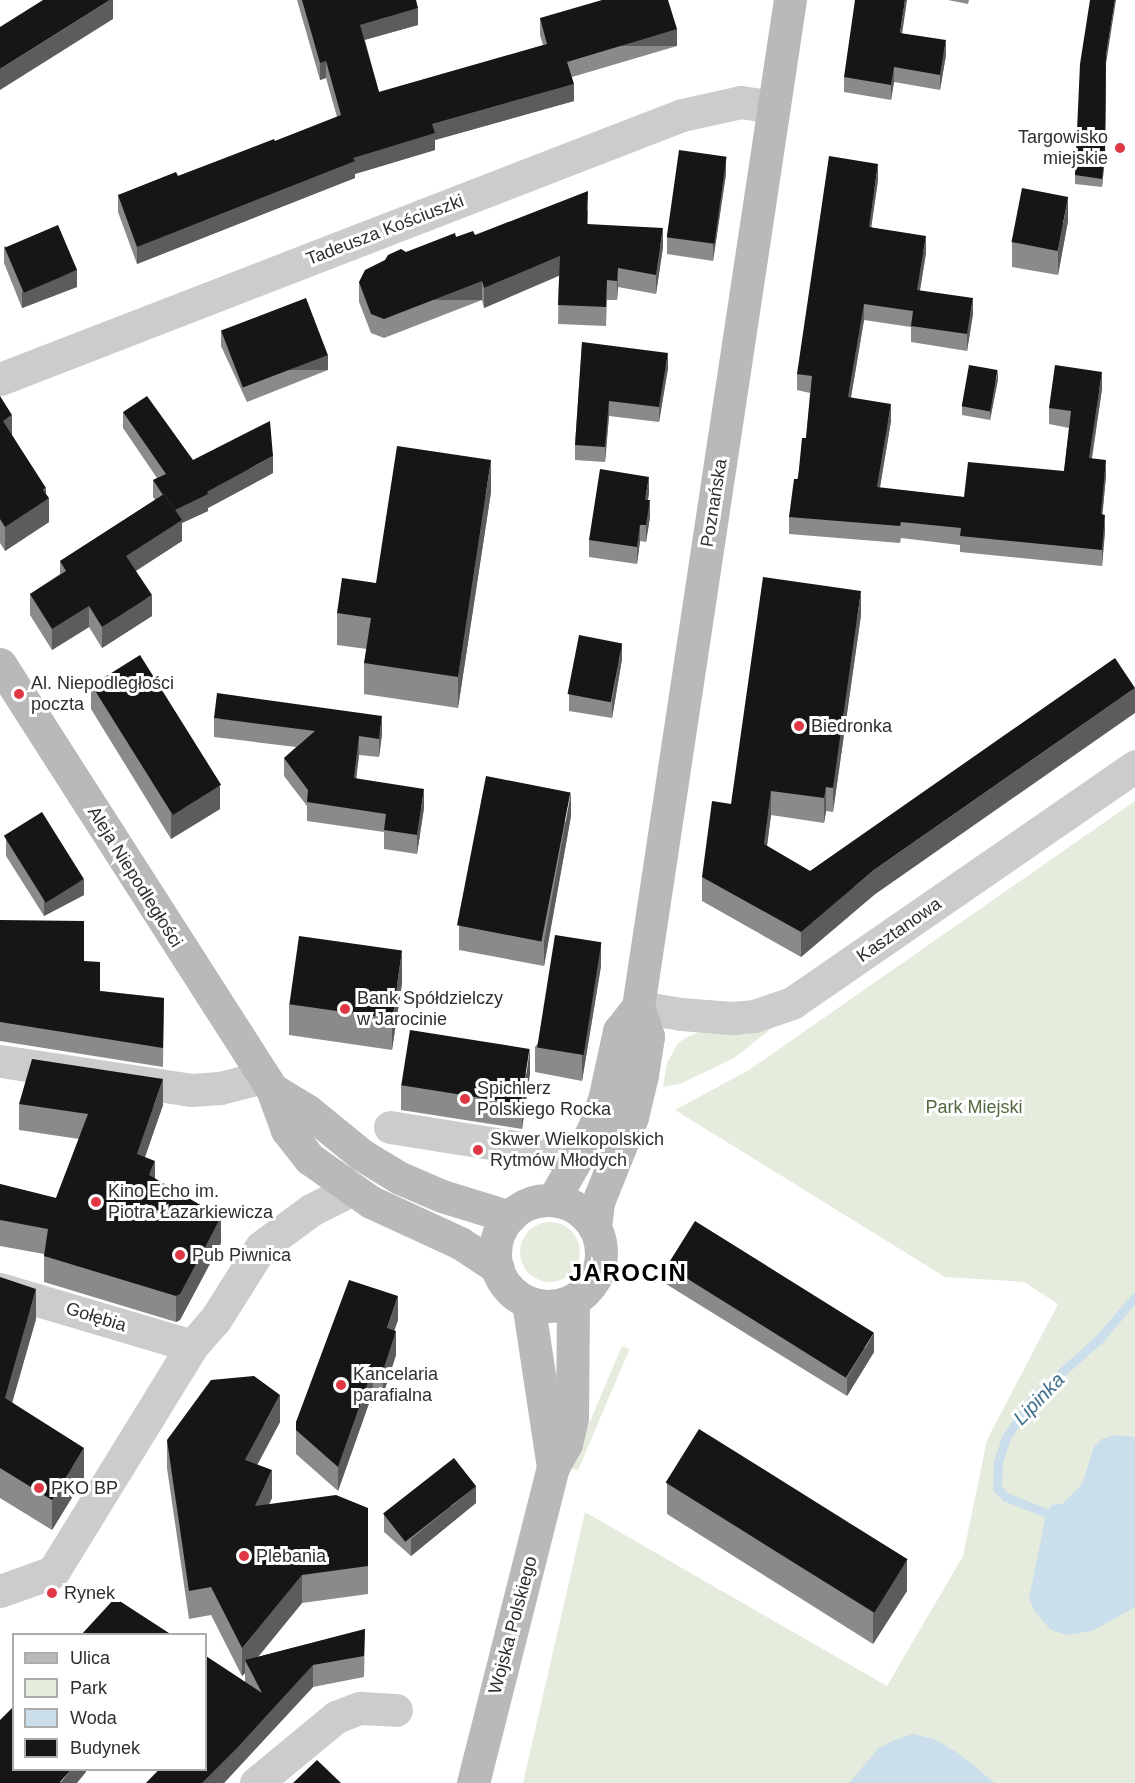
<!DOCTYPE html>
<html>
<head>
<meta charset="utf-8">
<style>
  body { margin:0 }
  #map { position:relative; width:1135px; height:1783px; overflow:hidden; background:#fff; font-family:Arial,sans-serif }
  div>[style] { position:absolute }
  .green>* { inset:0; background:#e5ecdd; transform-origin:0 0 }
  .round { border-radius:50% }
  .water>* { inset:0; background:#cadeeb }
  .stream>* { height:9px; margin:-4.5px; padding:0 4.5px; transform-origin:4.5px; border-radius:4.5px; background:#cadeeb }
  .street>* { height:33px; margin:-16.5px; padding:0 16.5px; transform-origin:16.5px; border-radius:16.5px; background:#ccc }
  .secondary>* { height:33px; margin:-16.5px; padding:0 16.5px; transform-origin:16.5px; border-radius:16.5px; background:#b9b9b9 }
  .secondary>.ring { margin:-16.5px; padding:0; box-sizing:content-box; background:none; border:33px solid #b9b9b9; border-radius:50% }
  .wall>* { inset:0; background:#8a8a8a }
  .shaded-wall>* { inset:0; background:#5c5c5c; transform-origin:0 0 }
  .building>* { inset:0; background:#161616; transform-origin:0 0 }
  .dots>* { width:16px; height:16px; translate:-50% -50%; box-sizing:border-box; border:3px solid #fff; border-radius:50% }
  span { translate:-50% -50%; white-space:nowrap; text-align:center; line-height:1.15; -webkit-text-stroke:6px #fff; paint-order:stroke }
  .poi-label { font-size:18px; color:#2f2f2f }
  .right { translate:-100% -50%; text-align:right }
  .left { translate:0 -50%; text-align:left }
  .street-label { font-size:18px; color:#2f2f2f }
  .park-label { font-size:18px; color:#52693e }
  .water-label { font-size:20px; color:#3f708f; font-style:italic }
  .district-label { font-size:24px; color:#000; font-weight:700; letter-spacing:1.5px }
  .legend { position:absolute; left:12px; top:1633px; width:195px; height:138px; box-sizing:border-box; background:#fff; border:2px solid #acacac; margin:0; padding:8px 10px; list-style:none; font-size:18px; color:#2f2f2f }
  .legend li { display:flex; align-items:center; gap:12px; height:30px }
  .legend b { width:30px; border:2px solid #acacac }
</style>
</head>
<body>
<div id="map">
  <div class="green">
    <i style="clip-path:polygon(1135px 801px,1135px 1783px,523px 1783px,585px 1512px,887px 1686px,963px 1556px,987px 1440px,1058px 1304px,1024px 1282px,945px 1277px,675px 1110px,749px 1070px)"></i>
    <i style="clip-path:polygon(780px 1022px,734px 1058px,680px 1084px,663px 1087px,667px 1063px,678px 1043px,687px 1037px,700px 1032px)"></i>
    <i class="round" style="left:520px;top:1222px;width:60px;height:60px"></i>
    <i style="left:622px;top:1346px;width:8px;height:132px;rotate:23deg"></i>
  </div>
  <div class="water">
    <i style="clip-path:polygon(1115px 1435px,1135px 1437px,1135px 1607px,1092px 1631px,1067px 1635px,1051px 1630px,1035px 1612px,1029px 1598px,1045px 1520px,1051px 1505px,1062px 1504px,1082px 1484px,1094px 1447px,1102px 1439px)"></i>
    <i style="clip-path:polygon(913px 1734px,934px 1739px,958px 1753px,995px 1783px,849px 1783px,878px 1749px,894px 1740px)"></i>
  </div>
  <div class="stream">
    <i style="left:1057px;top:1517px;width:55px;rotate:-158.6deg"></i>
    <i style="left:1006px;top:1497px;width:13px;rotate:-135deg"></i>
    <i style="left:997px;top:1488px;width:26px;rotate:-88deg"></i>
    <i style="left:998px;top:1462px;width:26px;rotate:-72deg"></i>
    <i style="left:1006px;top:1437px;width:47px;rotate:-55.3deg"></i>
    <i style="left:1033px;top:1398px;width:89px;rotate:-41.8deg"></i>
    <i style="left:1099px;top:1339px;width:55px;rotate:-49.4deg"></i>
  </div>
  <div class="street">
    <i style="left:0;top:379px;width:731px;rotate:-21.16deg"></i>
    <i style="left:682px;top:115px;width:60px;rotate:-12.4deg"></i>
    <i style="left:741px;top:102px;width:33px;rotate:9deg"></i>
    <i style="left:638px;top:1007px;width:44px;rotate:9.2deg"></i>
    <i style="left:681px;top:1014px;width:51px;rotate:4.5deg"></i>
    <i style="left:732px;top:1018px;width:22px;rotate:-5deg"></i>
    <i style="left:754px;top:1016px;width:40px;rotate:-18.9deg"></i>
    <i style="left:792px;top:1003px;width:417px;rotate:-34.6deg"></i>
    <i style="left:0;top:1061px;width:193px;rotate:8.6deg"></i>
    <i style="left:191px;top:1090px;width:29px;rotate:-4deg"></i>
    <i style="left:220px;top:1088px;width:44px;rotate:-14.3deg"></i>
    <i style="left:390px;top:1127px;width:164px;rotate:9.1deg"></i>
    <i style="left:0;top:1289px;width:200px;rotate:16.5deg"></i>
    <i style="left:0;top:1591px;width:56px;rotate:-19.7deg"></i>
    <i style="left:53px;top:1572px;width:265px;rotate:-58.4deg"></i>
    <i style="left:192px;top:1346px;width:35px;rotate:-49deg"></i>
    <i style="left:215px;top:1320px;width:86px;rotate:-57.8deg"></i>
    <i style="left:261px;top:1247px;width:62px;rotate:-36.5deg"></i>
    <i style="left:311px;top:1210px;width:45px;rotate:-26.6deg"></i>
    <i style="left:256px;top:1783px;width:104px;rotate:-39.5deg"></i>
    <i style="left:336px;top:1717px;width:26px;rotate:-21deg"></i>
    <i style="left:360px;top:1708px;width:36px;rotate:3deg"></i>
  </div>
  <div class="secondary">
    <i style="left:0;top:664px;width:505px;rotate:57.38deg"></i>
    <i style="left:272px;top:1089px;width:44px;rotate:69.9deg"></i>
    <i style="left:287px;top:1130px;width:37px;rotate:52deg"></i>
    <i style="left:310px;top:1159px;width:75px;rotate:35.2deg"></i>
    <i style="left:371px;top:1202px;width:98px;rotate:24.7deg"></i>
    <i style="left:460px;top:1243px;width:45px;rotate:33.3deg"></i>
    <i style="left:272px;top:1089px;width:42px;rotate:31.4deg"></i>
    <i style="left:308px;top:1111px;width:70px;rotate:39.2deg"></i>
    <i style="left:362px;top:1155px;width:44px;rotate:31.2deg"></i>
    <i style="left:400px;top:1178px;width:46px;rotate:23.2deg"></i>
    <i style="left:442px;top:1196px;width:71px;rotate:17.2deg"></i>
    <i style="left:553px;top:1200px;width:81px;rotate:-60.3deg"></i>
    <i style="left:593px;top:1130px;width:32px;rotate:-70deg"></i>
    <i style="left:604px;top:1100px;width:71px;rotate:-77.7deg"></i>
    <i style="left:619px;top:1031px;width:31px;rotate:-52deg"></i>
    <i class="ring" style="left:495px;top:1200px;width:73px;height:73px"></i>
    <i style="left:595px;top:1227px;width:25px;rotate:-83deg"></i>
    <i style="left:598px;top:1202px;width:92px;rotate:-68.2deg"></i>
    <i style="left:632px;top:1117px;width:43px;rotate:-76.6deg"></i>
    <i style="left:642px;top:1075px;width:39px;rotate:-81deg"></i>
    <i style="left:648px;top:1036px;width:31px;rotate:-109deg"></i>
    <i style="left:638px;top:1007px;width:1018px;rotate:-81.42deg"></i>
    <i style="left:528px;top:1302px;width:167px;rotate:81.4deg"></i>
    <i style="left:473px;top:1783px;width:326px;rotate:-75.8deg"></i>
    <i style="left:553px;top:1467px;width:26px;rotate:-61deg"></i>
    <i style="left:566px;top:1444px;width:27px;rotate:-77deg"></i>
    <i style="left:572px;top:1418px;width:118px;rotate:-89.5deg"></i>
  </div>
  <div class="wall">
    <i style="clip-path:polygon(297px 0,416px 0,418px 25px,365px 40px,379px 92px,543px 45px,540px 35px,540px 18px,677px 46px,572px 77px,574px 101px,435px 140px,435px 150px,355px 174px,355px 178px,137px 264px,118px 212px,118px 195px,178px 176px,275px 141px,337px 117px,326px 78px,320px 80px)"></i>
    <i style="clip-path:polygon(948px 0,969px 0,968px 4px)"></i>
    <i style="clip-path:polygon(902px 34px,946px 55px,940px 90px,894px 82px,891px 100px,844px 92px,844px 77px)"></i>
    <i style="clip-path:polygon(1106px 64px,1105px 157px,1102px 187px,1075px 184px,1075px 175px)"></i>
    <i style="clip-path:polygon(726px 174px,713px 261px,667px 254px,667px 237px)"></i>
    <i style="clip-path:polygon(878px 180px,871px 227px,926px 253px,920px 291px,973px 314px,967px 351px,911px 342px,911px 327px,864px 320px,851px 398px,891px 421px,880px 488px,964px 497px,1064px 471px,1069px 428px,1049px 424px,1049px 408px,1102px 389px,1092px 459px,1106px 476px,1102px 515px,1105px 531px,1102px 566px,960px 552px,960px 545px,901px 538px,900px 543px,789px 534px,789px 517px,806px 438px,810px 393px,797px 390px,797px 374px)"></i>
    <i style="clip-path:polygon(588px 210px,588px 224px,663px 247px,656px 294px,618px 287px,617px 300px,607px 300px,606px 326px,558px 324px,559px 276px,484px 308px,482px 300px,384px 338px,371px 333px,359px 302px,359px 282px,406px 252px,456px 237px,475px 235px)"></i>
    <i style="clip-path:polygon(1068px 221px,1058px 275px,1012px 267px,1012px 242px)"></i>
    <i style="clip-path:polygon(4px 246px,77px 287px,22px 308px,4px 263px)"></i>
    <i style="clip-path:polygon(221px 331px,328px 370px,247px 402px,221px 346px)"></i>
    <i style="clip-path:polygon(582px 342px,668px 368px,659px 422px,609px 416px,605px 462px,575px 460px,575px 445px)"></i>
    <i style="clip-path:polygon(998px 379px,990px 420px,962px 415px,962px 406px)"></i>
    <i style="clip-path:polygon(0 396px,12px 435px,46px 494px,49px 522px,5px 551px,0 543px)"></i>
    <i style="clip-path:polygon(123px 412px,193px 460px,273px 473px,208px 508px,208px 511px,182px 523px,182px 541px,136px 571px,152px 616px,102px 648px,89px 627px,52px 650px,30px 615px,30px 594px,60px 574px,60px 561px,155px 500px,153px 497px,153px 480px,157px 478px,123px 428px)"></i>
    <i style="clip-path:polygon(491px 492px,458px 708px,364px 694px,364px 663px,367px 649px,337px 645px,337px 613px,376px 583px)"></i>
    <i style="clip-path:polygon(649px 493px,648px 500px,650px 517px,646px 542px,640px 541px,637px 564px,589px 557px,589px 540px)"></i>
    <i style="clip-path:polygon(861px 615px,833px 812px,826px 811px,824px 823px,771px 815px,767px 846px,810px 871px,874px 895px,801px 957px,702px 901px,702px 877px,731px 804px)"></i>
    <i style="clip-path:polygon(622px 659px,612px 718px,569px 711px,569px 694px)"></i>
    <i style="clip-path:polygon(91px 685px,220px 809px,171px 839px,91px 709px)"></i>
    <i style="clip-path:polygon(214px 718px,382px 734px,379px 757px,359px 755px,356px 778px,424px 808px,417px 854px,384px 849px,384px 832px,307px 821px,307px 806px,284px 776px,284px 758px,296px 747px,214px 737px)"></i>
    <i style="clip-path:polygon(571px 816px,544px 966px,459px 950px,459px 926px)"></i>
    <i style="clip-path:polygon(6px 839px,84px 895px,44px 916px,6px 856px)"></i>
    <i style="clip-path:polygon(0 920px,84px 961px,100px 991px,164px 998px,163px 1067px,0 1041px)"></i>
    <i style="clip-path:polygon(601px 966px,582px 1081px,535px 1072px,535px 1047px)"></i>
    <i style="clip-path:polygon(402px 983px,392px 1050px,289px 1035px,289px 1004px)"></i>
    <i style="clip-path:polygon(530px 1073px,522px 1129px,401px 1110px,401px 1085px)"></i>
    <i style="clip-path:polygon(19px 1104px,163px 1105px,145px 1157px,155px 1178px,221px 1243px,180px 1320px,176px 1322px,44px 1282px,44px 1254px,0 1246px,0 1184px,56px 1198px,79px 1139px,19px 1130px)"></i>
    <i style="clip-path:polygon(666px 1265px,874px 1352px,847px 1396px,666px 1284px)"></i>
    <i style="clip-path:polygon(0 1277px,36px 1319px,12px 1402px,84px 1478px,52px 1530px,0 1498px)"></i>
    <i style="clip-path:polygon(398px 1320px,394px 1330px,396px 1355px,383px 1395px,373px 1392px,338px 1491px,296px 1454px,296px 1422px)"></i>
    <i style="clip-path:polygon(280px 1422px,257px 1465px,272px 1498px,269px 1504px,368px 1508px,368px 1594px,302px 1603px,258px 1657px,365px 1629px,364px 1677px,313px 1687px,224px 1783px,146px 1783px,157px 1771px,156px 1770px,206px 1770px,245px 1682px,245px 1673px,242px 1676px,211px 1615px,189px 1619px,167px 1468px,167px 1440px)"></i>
    <i style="clip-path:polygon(667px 1483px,907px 1591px,873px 1644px,667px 1514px)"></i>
    <i style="clip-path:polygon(476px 1503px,411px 1556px,384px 1532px,384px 1515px)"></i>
  </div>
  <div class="shaded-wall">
    <i style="clip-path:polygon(110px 0,113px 0,113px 19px,0 90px,0 69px)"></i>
    <i style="clip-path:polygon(905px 0,907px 0,900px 48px,900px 33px)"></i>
    <i style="clip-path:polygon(1115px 0,1116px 0,1106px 64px,1105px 157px,1102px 187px,1106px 55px)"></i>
    <i style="clip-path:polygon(418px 8px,418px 25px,360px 41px,360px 25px)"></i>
    <i style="left:677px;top:29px;width:17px;height:115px;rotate:90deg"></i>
    <i style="clip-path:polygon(946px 40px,946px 55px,940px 90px,940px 75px)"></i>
    <i style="clip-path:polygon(326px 61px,326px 78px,320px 80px,320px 63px)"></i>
    <i style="clip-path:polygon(894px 67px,894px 82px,891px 100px,891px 85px)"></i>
    <i style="clip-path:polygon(574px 84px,574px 101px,435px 140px,435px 150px,355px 174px,355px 178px,137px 264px,137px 247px,432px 124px)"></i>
    <i style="clip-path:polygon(726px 157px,726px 174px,713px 261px,713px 244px)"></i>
    <i style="clip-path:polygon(878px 164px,878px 180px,869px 243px,869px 227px)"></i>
    <i style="clip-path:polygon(1068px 197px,1068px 221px,1058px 275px,1058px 251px)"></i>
    <i style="clip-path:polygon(663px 228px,663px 247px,656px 294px,656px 275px)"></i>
    <i style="clip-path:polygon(926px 236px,926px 253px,917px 307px,917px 290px)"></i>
    <i style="clip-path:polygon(560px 256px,560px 275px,484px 308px,484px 288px)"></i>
    <i style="clip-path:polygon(618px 268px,618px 287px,617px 300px,617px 281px)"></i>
    <i style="clip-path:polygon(77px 270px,77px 287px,22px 308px,22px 292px)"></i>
    <i style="left:482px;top:281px;width:19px;height:105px;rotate:90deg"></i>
    <i style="clip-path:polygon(973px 298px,973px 314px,967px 351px,967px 334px)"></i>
    <i style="clip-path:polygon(864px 304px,864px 320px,848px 414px,848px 397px)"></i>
    <i style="clip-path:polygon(668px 353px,668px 368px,659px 422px,659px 407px)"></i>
    <i style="left:328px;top:355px;width:15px;height:87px;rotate:90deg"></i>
    <i style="clip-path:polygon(998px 370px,998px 379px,990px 420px,990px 412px)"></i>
    <i style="clip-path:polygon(1102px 372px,1102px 389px,1089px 475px,1089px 458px)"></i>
    <i style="clip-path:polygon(609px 401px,609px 416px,605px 462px,605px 447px)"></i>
    <i style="clip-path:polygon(891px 404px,891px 421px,877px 504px,877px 487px)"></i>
    <i style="clip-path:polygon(12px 415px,12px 439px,3px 421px)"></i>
    <i style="clip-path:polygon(273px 456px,273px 473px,208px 508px,208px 511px,182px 523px,182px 541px,126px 577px,126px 556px,173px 511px)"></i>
    <i style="clip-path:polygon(491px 460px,491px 492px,458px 708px,458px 677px)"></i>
    <i style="clip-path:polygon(1106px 460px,1106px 476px,1101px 531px,1101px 514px)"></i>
    <i style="clip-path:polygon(649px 477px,649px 493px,645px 516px,645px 500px)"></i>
    <i style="clip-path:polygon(46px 488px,46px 499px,49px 498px,49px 522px,5px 551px,5px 527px)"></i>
    <i style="clip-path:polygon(650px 500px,650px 517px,646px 542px,646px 525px)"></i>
    <i style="clip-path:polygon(1105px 515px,1105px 531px,1102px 566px,1102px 550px)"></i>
    <i style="clip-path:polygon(640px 525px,640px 541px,637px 564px,637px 547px)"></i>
    <i style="clip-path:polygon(861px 591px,861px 615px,833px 812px,833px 788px)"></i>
    <i style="clip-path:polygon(152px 595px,152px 616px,102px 648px,102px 627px)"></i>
    <i style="clip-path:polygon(89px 606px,89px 627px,52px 650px,52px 629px)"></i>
    <i style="clip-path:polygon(622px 643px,622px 659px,612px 718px,612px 701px)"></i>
    <i style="clip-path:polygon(1135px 688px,1135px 713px,874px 895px,801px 957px,801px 932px,874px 870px)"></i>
    <i style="clip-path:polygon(382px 716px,382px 734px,379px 757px,379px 739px)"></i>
    <i style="clip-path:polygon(359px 736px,359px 755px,354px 797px,354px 778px)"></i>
    <i style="clip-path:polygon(220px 785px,220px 809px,171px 839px,171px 814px)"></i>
    <i style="clip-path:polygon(826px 787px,826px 811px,824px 823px,824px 798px)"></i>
    <i style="clip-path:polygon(424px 789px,424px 808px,417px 854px,417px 835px)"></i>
    <i style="clip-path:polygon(771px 791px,771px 815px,764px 869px,764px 844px)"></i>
    <i style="clip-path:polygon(571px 792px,571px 816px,544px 966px,544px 941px)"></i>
    <i style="clip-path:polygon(84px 879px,84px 895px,44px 916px,44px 900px)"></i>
    <i style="clip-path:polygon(601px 942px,601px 966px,582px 1081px,582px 1056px)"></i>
    <i style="clip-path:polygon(402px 951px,402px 983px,392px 1050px,392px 1019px)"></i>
    <i style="clip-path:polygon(530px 1048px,530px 1073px,522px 1129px,522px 1105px)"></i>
    <i style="clip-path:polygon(163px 1079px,163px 1105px,137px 1180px,137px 1154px)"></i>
    <i style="clip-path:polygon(155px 1161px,155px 1187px,149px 1175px)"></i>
    <i style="clip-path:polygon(221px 1217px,221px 1243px,180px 1320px,176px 1322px,176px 1296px)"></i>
    <i style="clip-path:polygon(36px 1289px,36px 1319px,5px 1428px,5px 1398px)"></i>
    <i style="clip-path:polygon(398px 1296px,398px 1320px,387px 1352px,387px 1328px)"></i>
    <i style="clip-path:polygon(396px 1331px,396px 1355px,383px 1395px,383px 1371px)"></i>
    <i style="clip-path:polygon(874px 1333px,874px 1352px,847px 1396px,847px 1378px)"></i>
    <i style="clip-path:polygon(373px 1368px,373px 1392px,338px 1491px,338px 1467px)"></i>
    <i style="clip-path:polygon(280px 1395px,280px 1422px,245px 1488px,245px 1460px)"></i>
    <i style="clip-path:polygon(84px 1448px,84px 1478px,52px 1530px,52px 1500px)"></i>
    <i style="clip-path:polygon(272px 1470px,272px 1498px,255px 1534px,255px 1506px)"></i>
    <i style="clip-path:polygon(476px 1486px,476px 1503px,411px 1556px,411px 1539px)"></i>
    <i style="clip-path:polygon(907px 1560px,907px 1591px,873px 1644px,873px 1613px)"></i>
    <i style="clip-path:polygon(302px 1575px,302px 1603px,249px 1668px,245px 1660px,245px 1673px,242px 1676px,242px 1648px)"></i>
    <i style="clip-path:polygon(313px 1665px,313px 1687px,236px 1770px,224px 1783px,202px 1783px)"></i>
    <i style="clip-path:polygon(71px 1770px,86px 1770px,86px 1772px,77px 1783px,60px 1783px)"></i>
  </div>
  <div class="building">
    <i style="clip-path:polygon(43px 0,110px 0,0 69px,0 27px)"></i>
    <i style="clip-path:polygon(302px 0,416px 0,418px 8px,360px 25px,379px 92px,547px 44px,540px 18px,602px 0,668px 0,677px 29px,567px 62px,574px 84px,432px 124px,435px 133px,353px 158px,355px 161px,137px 247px,118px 195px,176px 172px,178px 176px,274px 139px,275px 141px,341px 115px,326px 61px,320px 63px)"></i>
    <i style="clip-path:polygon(855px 0,905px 0,900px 33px,946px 40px,940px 75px,894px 67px,891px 85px,844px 77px)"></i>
    <i style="clip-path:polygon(1090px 0,1115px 0,1106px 55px,1105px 149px,1102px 179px,1075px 175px,1080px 64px)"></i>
    <i style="left:679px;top:150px;width:48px;height:88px;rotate:8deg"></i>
    <i style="clip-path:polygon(829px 156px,878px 164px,869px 227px,926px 236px,917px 290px,973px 298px,967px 334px,911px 326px,913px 311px,864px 304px,848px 397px,891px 404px,877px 487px,964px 497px,968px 462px,1064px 471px,1071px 411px,1049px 408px,1055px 365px,1102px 372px,1089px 458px,1106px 460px,1101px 514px,1105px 515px,1102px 550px,960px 536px,961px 528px,901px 522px,900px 526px,789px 517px,794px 479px,798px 479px,802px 438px,806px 438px,812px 376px,797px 374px)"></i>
    <i style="left:1022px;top:188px;width:47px;height:55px;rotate:11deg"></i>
    <i style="clip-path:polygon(588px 191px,587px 224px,663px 228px,656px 275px,618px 268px,617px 281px,607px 280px,606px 307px,558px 305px,560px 256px,484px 288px,482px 281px,384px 319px,371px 314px,359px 282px,365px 270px,385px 260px,388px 255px,401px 249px,406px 252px,455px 233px,456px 237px,473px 231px,475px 235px)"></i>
    <i style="left:58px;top:225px;width:49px;height:58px;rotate:67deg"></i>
    <i style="left:306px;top:298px;width:61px;height:91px;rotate:69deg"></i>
    <i style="clip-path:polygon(582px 342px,668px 353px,659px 407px,609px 401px,605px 447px,575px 445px)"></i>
    <i style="left:969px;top:365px;width:29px;height:42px;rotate:10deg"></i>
    <i style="clip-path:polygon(0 396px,12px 415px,3px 421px,46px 488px,43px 490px,49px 498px,5px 527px,0 519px)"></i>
    <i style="clip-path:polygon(147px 396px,193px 460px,270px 421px,273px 456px,207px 492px,208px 494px,175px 510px,164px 494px,163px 495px,153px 480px,166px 474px,123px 412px)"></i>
    <i style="clip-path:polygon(397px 446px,491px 460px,458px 677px,364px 663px,371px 618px,337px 613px,342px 578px,376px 583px)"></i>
    <i style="clip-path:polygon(600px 469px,649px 477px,645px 500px,650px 500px,646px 525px,640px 525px,637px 547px,589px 540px)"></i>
    <i style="clip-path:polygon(164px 494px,182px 520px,126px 556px,152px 595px,102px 627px,89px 606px,52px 629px,30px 594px,66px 571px,60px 561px)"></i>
    <i style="clip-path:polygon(763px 577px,861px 591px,833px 788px,826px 787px,824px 798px,771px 791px,764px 844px,810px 871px,1115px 658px,1135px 688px,874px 870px,801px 932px,702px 877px,712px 801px,731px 804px)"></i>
    <i style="left:579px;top:635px;width:44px;height:60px;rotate:11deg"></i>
    <i style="left:140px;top:655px;width:153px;height:57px;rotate:58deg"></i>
    <i style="clip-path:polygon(217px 693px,382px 716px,379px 739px,359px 736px,354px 778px,424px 789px,417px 835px,384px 830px,386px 814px,307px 802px,308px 790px,284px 758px,315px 731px,214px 718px)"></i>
    <i style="left:486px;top:776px;width:86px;height:152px;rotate:11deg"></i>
    <i style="left:42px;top:812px;width:79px;height:45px;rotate:58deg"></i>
    <i style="clip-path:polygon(0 920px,84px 921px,84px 961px,100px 962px,100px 991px,164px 998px,163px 1048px,0 1022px)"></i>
    <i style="left:555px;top:935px;width:47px;height:114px;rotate:9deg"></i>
    <i style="left:299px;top:936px;width:104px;height:69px;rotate:8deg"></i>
    <i style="left:410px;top:1030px;width:121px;height:56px;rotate:9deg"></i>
    <i style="clip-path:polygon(32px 1059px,163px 1079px,137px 1154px,155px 1161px,149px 1175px,221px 1217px,180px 1294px,176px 1296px,44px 1256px,48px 1229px,0 1220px,0 1184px,56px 1198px,88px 1114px,19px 1104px)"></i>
    <i style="left:695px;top:1221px;width:211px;height:53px;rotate:32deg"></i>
    <i style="clip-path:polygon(0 1277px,36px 1289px,5px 1398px,84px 1448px,52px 1500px,0 1468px)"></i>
    <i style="clip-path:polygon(349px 1280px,398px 1296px,387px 1328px,396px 1331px,383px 1371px,373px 1368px,338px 1467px,296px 1430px,296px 1422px)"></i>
    <i style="clip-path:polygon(254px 1376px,280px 1395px,245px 1460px,272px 1470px,255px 1506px,336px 1495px,368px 1508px,368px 1566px,302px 1575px,242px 1648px,211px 1587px,189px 1591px,167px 1440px,211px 1380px)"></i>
    <i style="left:699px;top:1429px;width:246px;height:63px;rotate:32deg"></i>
    <i style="left:454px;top:1458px;width:36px;height:90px;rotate:52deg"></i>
    <i style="clip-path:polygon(115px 1598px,172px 1635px,81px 1635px)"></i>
    <i style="clip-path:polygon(365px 1629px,364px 1656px,313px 1665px,236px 1749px,202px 1783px,146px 1783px,159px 1770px,206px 1770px,206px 1656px,262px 1693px,245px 1660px)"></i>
    <i style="clip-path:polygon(14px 1706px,14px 1770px,71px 1770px,60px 1782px,61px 1783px,0 1783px,0 1720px)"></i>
    <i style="clip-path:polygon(317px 1760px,341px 1783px,293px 1783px)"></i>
  </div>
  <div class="dots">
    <i style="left:1120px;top:148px;background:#df3844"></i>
    <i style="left:19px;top:694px;background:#df3844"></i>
    <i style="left:799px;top:726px;background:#df3844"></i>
    <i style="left:345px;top:1009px;background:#df3844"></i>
    <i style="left:465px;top:1099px;background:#df3844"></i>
    <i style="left:478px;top:1150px;background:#df3844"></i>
    <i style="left:96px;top:1202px;background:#df3844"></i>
    <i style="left:180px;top:1255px;background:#df3844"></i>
    <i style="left:341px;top:1385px;background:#df3844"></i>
    <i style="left:39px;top:1488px;background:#df3844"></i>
    <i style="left:244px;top:1556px;background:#df3844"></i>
    <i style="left:52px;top:1593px;background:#df3844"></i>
  </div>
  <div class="poi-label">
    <span class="right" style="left:1108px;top:148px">Targowisko<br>miejskie</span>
    <span class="left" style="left:31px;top:694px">Al. Niepodległości<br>poczta</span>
    <span class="left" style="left:811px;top:726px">Biedronka</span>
    <span class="left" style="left:357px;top:1009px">Bank Spółdzielczy<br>w Jarocinie</span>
    <span class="left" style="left:477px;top:1099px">Spichlerz<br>Polskiego Rocka</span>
    <span class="left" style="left:490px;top:1150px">Skwer Wielkopolskich<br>Rytmów Młodych</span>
    <span class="left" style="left:108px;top:1202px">Kino Echo im.<br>Piotra Łazarkiewicza</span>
    <span class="left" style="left:192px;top:1255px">Pub Piwnica</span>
    <span class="left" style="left:353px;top:1385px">Kancelaria<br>parafialna</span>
    <span class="left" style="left:51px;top:1488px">PKO BP</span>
    <span class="left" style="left:256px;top:1556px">Plebania</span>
    <span class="left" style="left:64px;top:1593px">Rynek</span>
  </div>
  <div class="street-label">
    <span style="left:385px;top:230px;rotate:-21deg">Tadeusza Kościuszki</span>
    <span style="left:714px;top:503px;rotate:-81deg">Poznańska</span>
    <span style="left:135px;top:877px;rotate:58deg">Aleja Niepodległości</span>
    <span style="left:899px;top:930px;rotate:-35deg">Kasztanowa</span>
    <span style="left:96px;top:1317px;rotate:17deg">Gołębia</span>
    <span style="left:513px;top:1625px;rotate:-75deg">Wojska Polskiego</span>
  </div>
  <div class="park-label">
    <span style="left:974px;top:1107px">Park Miejski</span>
  </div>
  <div class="water-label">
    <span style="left:1039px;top:1399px;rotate:-46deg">Lipinka</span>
  </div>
  <div class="district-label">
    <span style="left:628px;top:1273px">JAROCIN</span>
  </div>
  <ul class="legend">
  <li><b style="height:8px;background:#b9b9b9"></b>Ulica</li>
  <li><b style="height:16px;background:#e5ecdd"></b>Park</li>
  <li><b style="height:16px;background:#cadeeb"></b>Woda</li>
  <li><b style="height:16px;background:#161616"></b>Budynek</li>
  </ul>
</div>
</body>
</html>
